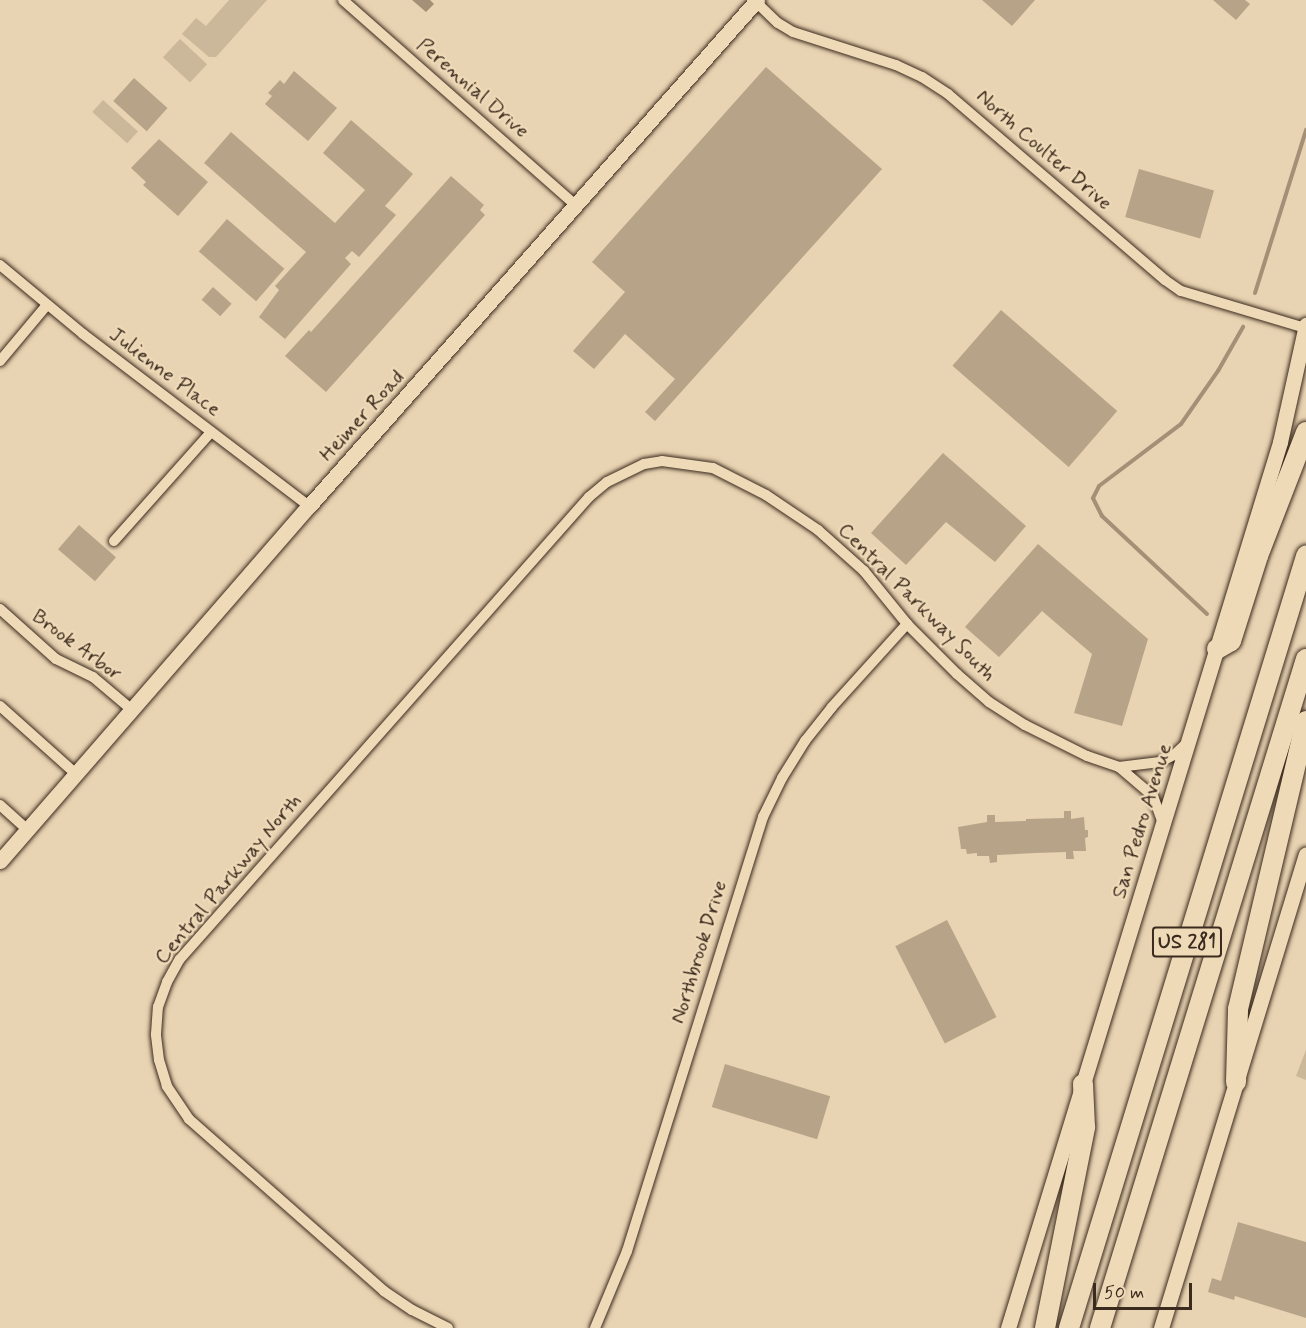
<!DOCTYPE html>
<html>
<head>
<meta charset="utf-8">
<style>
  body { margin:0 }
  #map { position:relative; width:1306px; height:1328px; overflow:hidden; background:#e8d3b2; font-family:Mynerve,sans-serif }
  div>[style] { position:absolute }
  .green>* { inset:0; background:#cbb799; transform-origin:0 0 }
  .water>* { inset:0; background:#a39077 }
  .stream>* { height:4px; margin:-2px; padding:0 2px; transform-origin:2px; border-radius:2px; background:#a39077 }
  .building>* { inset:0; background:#b7a488; transform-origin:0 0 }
  .roads { filter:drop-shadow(0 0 2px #3b2a1e) drop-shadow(0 0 2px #3b2a1e) }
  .street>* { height:10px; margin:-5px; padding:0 5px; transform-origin:5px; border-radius:5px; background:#efdab8 }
  .secondary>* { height:15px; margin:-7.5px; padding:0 7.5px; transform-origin:7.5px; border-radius:7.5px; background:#efdab8 }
  .highway>* { height:20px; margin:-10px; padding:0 10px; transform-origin:10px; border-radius:10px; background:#efdab8 }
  span { translate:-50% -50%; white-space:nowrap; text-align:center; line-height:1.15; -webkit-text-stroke:4.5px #efdab8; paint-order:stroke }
  .shield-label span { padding:2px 4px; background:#efdab8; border:2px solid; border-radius:4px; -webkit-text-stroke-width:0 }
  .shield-label { font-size:20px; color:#3b2a1e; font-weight:700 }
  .street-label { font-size:21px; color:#3b2a1e }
  .scale { position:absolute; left:1093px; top:1283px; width:99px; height:27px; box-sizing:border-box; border:3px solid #3b2a1e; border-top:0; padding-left:8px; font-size:18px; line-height:21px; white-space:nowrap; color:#3b2a1e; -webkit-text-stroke:4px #efdab8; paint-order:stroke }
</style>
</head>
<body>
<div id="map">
  <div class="green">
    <i style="clip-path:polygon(229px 0,267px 0,216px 57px,209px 57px,182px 34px,196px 18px,206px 26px)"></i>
    <i style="left:180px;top:39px;width:37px;height:25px;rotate:43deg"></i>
    <i style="left:103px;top:100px;width:47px;height:16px;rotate:42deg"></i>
    <i style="clip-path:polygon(1306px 1050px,1306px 1080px,1296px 1076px)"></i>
  </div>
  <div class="water">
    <i style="clip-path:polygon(412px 0,430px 0,434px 4px,426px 12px)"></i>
  </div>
  <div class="stream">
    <i style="left:1255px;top:293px;width:171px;rotate:-72.6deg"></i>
    <i style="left:1207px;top:614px;width:144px;rotate:-137deg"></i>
    <i style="left:1102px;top:516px;width:20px;rotate:-117deg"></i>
    <i style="left:1093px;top:498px;width:13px;rotate:-63deg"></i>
    <i style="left:1099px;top:486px;width:103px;rotate:-37.1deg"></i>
    <i style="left:1181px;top:424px;width:65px;rotate:-55.1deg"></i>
    <i style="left:1218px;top:371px;width:51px;rotate:-60.4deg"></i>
  </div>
  <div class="building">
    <i style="clip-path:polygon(982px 0,1035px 0,1012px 26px)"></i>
    <i style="clip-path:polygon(1213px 0,1245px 0,1250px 4px,1236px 20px)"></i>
    <i style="clip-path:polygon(766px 67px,882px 169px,655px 421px,645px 412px,675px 379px,625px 334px,594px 369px,573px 351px,625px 292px,592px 262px)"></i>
    <i style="clip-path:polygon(294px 71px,337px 108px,308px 141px,265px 104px,272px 96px,268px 93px,280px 80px,284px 84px)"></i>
    <i style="left:134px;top:78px;width:45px;height:31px;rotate:42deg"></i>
    <i style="clip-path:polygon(351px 120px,413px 174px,385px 206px,396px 215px,359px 257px,352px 251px,345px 258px,351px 264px,285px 339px,259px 317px,279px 290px,275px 286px,306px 252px,204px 163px,231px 132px,335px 223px,365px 190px,323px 153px)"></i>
    <i style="clip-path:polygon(159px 139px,208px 182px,178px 216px,143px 185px,146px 182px,131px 168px)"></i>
    <i style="left:1139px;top:169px;width:78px;height:50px;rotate:16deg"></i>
    <i style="clip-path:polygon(451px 176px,484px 205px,480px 210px,485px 215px,326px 392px,285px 356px,309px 330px,311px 332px)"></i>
    <i style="left:227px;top:219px;width:76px;height:43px;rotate:41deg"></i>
    <i style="left:213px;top:287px;width:25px;height:17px;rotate:42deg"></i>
    <i style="left:1001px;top:310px;width:154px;height:74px;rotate:41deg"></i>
    <i style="clip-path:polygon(943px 453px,1026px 526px,995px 562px,946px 522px,906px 565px,871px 533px)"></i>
    <i style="left:79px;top:525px;width:49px;height:32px;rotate:41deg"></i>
    <i style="clip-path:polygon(1038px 544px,1148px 639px,1122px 726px,1074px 713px,1092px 654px,1042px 611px,999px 657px,965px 627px)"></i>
    <i style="clip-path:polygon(1064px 811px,1071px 811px,1071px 819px,1084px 817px,1085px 830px,1088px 830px,1088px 837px,1085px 838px,1086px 851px,1073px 851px,1074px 859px,1066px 859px,1066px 852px,1035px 853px,997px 855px,997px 862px,990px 863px,989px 856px,977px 856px,977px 853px,967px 854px,966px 849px,961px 849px,958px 827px,987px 822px,987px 815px,995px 815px,995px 822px,1026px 821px,1026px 819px,1064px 818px)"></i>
    <i style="left:947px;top:920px;width:109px;height:58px;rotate:63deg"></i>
    <i style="left:725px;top:1064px;width:110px;height:45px;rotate:17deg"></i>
    <i style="clip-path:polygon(1238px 1222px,1306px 1242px,1306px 1318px,1235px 1296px,1234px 1300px,1208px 1292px,1212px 1278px,1221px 1281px)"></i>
  </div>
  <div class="roads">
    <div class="street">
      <i style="left:343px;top:0;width:312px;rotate:41.4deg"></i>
      <i style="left:756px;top:2px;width:30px;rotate:44deg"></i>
      <i style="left:778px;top:23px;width:17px;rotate:31deg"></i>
      <i style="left:793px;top:32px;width:108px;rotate:17.8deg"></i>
      <i style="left:896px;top:65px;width:29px;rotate:25deg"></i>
      <i style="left:922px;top:77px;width:31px;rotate:33deg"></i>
      <i style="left:948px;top:94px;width:286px;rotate:40.6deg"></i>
      <i style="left:1165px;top:280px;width:19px;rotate:35deg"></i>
      <i style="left:1181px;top:291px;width:129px;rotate:16.6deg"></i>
      <i style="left:0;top:265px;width:108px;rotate:39.7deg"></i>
      <i style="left:83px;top:334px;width:284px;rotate:37.3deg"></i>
      <i style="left:0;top:361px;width:73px;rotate:-50deg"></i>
      <i style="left:114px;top:541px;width:146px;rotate:-48.3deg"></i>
      <i style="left:0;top:609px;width:75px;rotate:41.8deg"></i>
      <i style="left:56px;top:659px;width:41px;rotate:25.9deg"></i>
      <i style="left:93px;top:677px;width:51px;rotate:40.2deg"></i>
      <i style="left:0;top:706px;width:102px;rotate:41.8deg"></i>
      <i style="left:1119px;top:767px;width:45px;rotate:40.5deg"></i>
      <i style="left:1153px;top:796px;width:27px;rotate:70deg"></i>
      <i style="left:0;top:805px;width:38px;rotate:42deg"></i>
      <i style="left:448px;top:1328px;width:40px;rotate:-153.4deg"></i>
      <i style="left:412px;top:1310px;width:34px;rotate:-146deg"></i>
      <i style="left:384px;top:1291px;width:260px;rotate:-138.6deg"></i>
      <i style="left:189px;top:1119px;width:40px;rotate:-124deg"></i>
      <i style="left:167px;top:1086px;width:27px;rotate:-107deg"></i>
      <i style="left:159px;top:1060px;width:26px;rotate:-97deg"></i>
      <i style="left:156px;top:1034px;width:27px;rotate:-86deg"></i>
      <i style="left:158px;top:1007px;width:27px;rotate:-70deg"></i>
      <i style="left:167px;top:982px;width:26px;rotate:-61deg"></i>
      <i style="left:180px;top:959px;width:617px;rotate:-48.48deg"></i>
      <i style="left:589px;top:497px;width:23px;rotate:-40deg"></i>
      <i style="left:607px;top:482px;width:41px;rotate:-25.9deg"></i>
      <i style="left:644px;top:464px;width:18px;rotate:-9deg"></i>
      <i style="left:662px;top:461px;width:51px;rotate:7.8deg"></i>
      <i style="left:713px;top:468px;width:59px;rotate:27deg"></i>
      <i style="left:766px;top:495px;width:63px;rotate:33.9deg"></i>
      <i style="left:818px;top:530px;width:62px;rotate:41.7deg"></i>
      <i style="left:864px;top:571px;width:68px;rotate:50.9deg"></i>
      <i style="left:907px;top:624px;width:71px;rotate:45deg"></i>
      <i style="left:957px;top:674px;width:43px;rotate:41.2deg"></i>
      <i style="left:989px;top:702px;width:43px;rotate:32.6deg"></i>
      <i style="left:1025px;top:725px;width:69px;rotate:26.6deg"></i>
      <i style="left:1087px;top:756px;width:34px;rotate:19deg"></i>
      <i style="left:1119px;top:767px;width:41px;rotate:-7deg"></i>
      <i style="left:1160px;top:762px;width:16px;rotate:-27deg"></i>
      <i style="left:1174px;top:755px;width:18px;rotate:-43deg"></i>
      <i style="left:595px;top:1328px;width:83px;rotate:-67.4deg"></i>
      <i style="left:627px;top:1251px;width:455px;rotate:-72.6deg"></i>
      <i style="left:763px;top:817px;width:43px;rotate:-64deg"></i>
      <i style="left:782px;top:778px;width:44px;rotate:-58.1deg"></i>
      <i style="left:805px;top:741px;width:43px;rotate:-51.5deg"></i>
      <i style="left:832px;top:707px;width:112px;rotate:-47.9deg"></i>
    </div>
    <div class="secondary">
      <i style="left:0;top:861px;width:471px;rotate:-49deg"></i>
      <i style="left:309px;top:506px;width:676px;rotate:-48.48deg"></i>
      <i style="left:1008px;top:1328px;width:927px;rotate:-72.93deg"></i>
      <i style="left:1280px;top:442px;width:120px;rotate:-77.5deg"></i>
      <i style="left:1161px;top:1328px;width:495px;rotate:-73deg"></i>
    </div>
    <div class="highway">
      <i style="left:1217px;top:649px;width:16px;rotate:-30deg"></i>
      <i style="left:1231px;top:641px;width:89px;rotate:-72.4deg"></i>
      <i style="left:1258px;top:556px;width:133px;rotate:-68.8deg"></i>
      <i style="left:1236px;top:1082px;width:73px;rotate:-88.4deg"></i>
      <i style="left:1238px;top:1009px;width:296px;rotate:-76.7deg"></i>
      <i style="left:1045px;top:1328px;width:205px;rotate:-78.7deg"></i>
      <i style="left:1085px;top:1127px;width:43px;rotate:-92.7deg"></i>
      <i style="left:1069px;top:1328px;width:808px;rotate:-72.93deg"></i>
      <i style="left:1100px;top:1328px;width:700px;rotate:-72.89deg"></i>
    </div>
  </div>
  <div class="shield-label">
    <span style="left:1187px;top:942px">US 281</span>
  </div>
  <div class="street-label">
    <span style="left:473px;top:88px;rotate:41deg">Perennial Drive</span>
    <span style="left:1044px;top:150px;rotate:41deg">North Coulter Drive</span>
    <span style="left:165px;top:372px;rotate:37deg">Julienne Place</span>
    <span style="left:362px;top:416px;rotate:-48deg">Heimer Road</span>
    <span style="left:917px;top:602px;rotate:45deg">Central Parkway South</span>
    <span style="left:77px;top:645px;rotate:36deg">Brook Arbor</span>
    <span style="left:1142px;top:821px;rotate:-73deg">San Pedro Avenue</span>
    <span style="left:228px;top:879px;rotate:-50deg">Central Parkway North</span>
    <span style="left:699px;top:952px;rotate:-73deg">Northbrook Drive</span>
  </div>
  <div class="scale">50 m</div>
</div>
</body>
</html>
